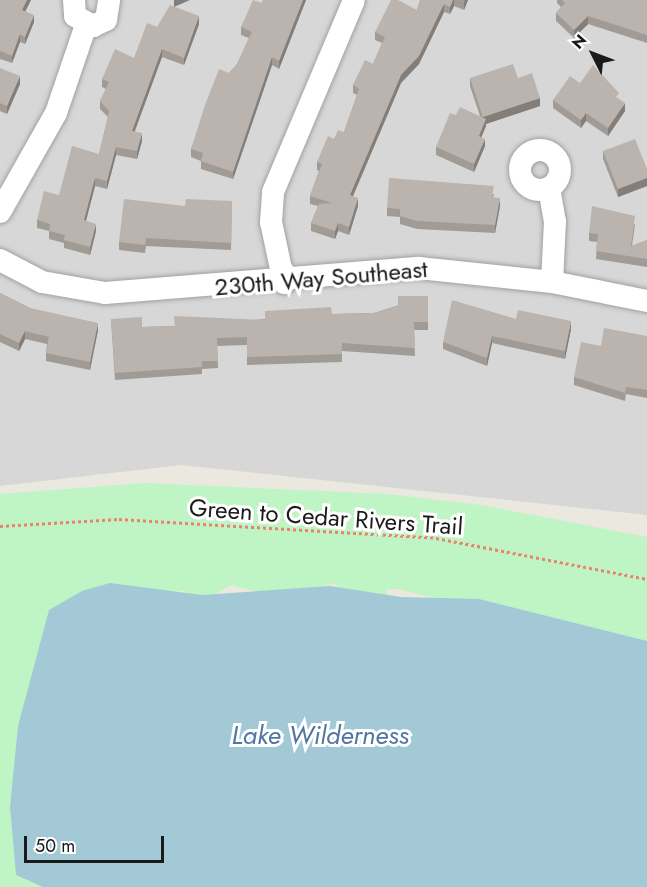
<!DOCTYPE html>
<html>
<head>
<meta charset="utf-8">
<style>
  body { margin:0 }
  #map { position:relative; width:647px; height:887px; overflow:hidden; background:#ebe8e0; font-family:Jost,sans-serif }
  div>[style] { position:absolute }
  .residential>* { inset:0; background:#d8d7d7 }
  .park>* { inset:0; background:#bff4c5 }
  .water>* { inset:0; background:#a4c9d6 }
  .path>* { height:3px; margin-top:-1.5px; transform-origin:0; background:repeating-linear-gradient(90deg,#ed816f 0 3px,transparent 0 6px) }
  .roads { filter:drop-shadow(0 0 2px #a1a1a1) drop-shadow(0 0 2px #a1a1a1) }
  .minor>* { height:22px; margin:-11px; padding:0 11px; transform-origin:11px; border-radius:11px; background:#fff }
  .minor>.ring { margin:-11px; padding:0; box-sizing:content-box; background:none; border:22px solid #fff; border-radius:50% }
  .wall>* { inset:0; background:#a19b96 }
  .shaded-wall>* { inset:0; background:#837e7a }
  .building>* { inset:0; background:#bbb4ae }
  span { translate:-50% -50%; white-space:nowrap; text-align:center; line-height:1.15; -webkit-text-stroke:6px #fff; paint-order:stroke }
  .street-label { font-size:24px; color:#1a1a1a }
  .water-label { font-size:26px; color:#5076a1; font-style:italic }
  .north { position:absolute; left:563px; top:24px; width:60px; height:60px; -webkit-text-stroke:4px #fff; paint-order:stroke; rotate:312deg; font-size:16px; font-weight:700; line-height:24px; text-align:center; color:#1a1a1a }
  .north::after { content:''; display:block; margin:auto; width:21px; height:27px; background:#1a1a1a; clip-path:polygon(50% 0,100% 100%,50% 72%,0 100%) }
  .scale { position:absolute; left:24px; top:836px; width:140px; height:27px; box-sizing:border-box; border:3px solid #1a1a1a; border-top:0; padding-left:8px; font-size:18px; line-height:21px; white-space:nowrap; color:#1a1a1a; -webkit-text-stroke:4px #fff; paint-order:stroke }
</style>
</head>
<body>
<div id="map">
  <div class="residential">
    <i style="clip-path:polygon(0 0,647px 0,647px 515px,181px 465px,0 486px)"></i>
  </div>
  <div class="park">
    <i style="clip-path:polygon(145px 483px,388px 494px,481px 505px,647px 537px,647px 653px,398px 589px,387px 589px,387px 596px,344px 592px,335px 584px,270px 595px,231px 585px,190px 609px,185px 591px,141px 592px,16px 859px,16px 875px,43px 887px,0 887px,0 494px)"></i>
  </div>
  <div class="water">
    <i style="clip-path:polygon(110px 583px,202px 595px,330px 586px,401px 597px,479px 599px,647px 641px,647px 887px,43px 887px,16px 875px,10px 807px,18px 726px,49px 610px,82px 591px)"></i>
  </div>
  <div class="path">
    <i style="left:0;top:526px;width:119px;rotate:-3.4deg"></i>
    <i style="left:119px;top:519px;width:318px;rotate:3.4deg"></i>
    <i style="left:436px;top:538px;width:215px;rotate:11deg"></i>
  </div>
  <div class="roads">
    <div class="minor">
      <i style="left:74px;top:0;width:16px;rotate:86deg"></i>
      <i style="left:75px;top:16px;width:21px;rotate:29deg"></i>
      <i style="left:93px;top:26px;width:14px;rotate:-25deg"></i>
      <i style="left:106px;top:20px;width:20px;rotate:-81deg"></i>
      <i class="ring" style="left:520px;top:150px;width:18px;height:18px"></i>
      <i style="left:549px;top:188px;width:34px;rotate:80deg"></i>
      <i style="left:555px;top:221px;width:61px;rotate:92.8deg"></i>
      <i style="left:0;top:212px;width:114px;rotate:-60.5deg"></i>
      <i style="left:56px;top:113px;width:93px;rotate:-71.2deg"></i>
      <i style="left:0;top:260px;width:47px;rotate:27.6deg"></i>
      <i style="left:42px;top:282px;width:64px;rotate:9.9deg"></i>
      <i style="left:105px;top:293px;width:315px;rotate:-4.6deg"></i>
      <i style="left:419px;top:268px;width:134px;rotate:6deg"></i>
      <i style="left:552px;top:282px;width:97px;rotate:11.3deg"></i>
      <i style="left:284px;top:283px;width:62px;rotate:-102deg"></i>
      <i style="left:271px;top:222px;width:30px;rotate:-86deg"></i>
      <i style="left:273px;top:192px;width:208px;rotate:-67.1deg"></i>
    </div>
  </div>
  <div class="wall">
    <i style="clip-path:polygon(0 0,31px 0,25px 11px,34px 22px,25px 44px,20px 42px,12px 63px,0 59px)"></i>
    <i style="clip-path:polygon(263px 0,306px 0,279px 69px,272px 65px,233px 179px,201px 169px,201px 161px,191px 157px,191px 149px,229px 73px,237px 64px,249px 38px,241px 35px,241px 27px,262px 3px)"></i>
    <i style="clip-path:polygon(420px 0,468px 0,464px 10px,454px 6px,450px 14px,444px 12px,419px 64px,401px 83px,353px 196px,358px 206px,349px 235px,338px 231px,335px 239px,311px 231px,311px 223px,318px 206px,310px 204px,310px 196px,319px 171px,317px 170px,317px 162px,334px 139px,344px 132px,357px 95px,353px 93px,353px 85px,373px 64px,382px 43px,375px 40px,375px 32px,417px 10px)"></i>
    <i style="clip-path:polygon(557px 0,647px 0,647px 43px,588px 24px,574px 38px,556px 21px,556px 13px,561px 7px,557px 3px)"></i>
    <i style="clip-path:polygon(199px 24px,184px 65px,162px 57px,135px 131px,142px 141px,137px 159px,116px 155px,107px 189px,95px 186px,86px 221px,96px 231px,90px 255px,64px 248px,64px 243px,49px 239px,49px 231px,37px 228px,37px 220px,99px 154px,108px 117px,100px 109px,100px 101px,106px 89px,102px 87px,102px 79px,134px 58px,157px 27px)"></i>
    <i style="clip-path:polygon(0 68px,20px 84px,7px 114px,0 111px)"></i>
    <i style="clip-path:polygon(470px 78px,518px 78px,540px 106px,486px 124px,486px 126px,481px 137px,485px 146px,474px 172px,436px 155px,436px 147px,456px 115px,480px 116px,470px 86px)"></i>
    <i style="clip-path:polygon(580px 83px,619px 99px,625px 111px,608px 136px,586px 121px,581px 128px,553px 108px,553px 100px)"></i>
    <i style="clip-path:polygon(603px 151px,647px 169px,647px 186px,618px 197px,603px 159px)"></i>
    <i style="clip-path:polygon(494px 194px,493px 197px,500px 206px,495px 233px,417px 229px,400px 224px,400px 217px,387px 216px,387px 208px)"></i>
    <i style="clip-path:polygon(232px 201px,231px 250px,146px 246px,145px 253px,119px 250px,119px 242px,185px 206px)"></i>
    <i style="clip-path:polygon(635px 224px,632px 246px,647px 240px,647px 267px,596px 259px,597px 242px,589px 241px,589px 233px)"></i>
    <i style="clip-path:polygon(0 293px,30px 308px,98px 330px,90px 370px,46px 361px,46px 353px,47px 344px,25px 339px,19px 351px,0 342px)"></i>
    <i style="clip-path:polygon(428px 296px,428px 330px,414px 330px,415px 356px,342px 351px,342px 362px,247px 365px,247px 345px,217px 346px,218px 368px,202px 369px,202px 374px,115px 380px,111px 319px,142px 327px,174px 326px,332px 314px,374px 313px)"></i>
    <i style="clip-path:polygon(516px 319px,571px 329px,565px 359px,492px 343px,487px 366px,443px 349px,443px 342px)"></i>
    <i style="clip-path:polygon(647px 336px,647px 398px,626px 394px,625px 401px,574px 385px,574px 377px,601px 346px)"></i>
  </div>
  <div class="shaded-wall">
    <i style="clip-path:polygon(27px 0,31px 0,22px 18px,22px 10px)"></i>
    <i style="clip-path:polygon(174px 0,190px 0,174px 7px)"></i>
    <i style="clip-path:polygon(303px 0,306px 0,279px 69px,279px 61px)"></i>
    <i style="clip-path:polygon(453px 0,454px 0,454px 6px,450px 14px,450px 7px)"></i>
    <i style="clip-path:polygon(465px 0,468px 0,464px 10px,464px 2px)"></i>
    <i style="clip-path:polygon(444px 4px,444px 12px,419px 64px,401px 83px,350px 203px,350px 195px,401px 75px)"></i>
    <i style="clip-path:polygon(34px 15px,34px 22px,25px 44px,25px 37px)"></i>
    <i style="clip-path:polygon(199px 16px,199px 24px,184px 65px,184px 58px)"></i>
    <i style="clip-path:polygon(588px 16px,588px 24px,574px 38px,574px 30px)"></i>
    <i style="clip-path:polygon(20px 34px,20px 42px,12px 63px,12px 56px)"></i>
    <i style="clip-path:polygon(162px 49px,162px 57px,132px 138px,132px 131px)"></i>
    <i style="clip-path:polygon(272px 57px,272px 65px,233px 179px,233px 172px)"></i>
    <i style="clip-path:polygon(20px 76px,20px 84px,7px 114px,7px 106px)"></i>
    <i style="clip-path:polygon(540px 98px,540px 106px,486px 124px,486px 126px,479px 143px,479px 136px,483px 117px)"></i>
    <i style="clip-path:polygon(625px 103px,625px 111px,608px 136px,608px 128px)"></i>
    <i style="clip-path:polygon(586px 113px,586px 121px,581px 128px,581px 120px)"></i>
    <i style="clip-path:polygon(142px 133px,142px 141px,137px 159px,137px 151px)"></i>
    <i style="clip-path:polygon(485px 139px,485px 146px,474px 172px,474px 164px)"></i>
    <i style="clip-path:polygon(116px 147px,116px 155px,107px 189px,107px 181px)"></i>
    <i style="clip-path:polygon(95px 178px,95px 186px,84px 228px,84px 220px)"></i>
    <i style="clip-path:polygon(647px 178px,647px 186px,618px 197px,618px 189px)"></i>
    <i style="clip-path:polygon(358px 198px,358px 206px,349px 235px,349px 227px)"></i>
    <i style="clip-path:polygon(500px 198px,500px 206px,495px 233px,495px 225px)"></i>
    <i style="clip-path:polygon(338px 223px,338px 231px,335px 239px,335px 231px)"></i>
    <i style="clip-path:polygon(96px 224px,96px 231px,90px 255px,90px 247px)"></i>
    <i style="clip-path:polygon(571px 321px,571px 329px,565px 359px,565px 351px)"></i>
    <i style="clip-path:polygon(98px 323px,98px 330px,90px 370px,90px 362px)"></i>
    <i style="clip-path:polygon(25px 331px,25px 339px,19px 351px,19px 343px)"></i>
    <i style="clip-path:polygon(492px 336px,492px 343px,487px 366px,487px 358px)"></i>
  </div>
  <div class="building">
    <i style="clip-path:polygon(0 0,27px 0,22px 10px,34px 15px,25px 37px,20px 34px,12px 56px,0 51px)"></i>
    <i style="clip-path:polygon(253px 0,262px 3px,263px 0,303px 0,279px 61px,272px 57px,233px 172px,201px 161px,203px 153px,191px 149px,205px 105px,219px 69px,229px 73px,237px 64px,252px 32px,241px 27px)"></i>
    <i style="clip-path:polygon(391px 0,398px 0,417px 10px,420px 0,453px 0,450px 7px,444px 4px,419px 56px,401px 75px,350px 195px,358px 198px,349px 227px,338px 223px,335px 231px,311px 223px,319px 204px,332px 203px,310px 196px,322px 164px,317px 162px,328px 136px,334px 139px,338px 130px,344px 132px,359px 89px,353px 85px,365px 60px,373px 64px,385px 37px,375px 32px)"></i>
    <i style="clip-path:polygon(562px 0,647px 0,647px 35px,588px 16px,574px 30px,556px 13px,565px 3px)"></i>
    <i style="clip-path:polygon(170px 5px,199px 16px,184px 58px,162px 49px,132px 131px,142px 133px,137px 151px,116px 147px,107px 181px,95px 178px,84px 220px,96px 224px,90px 247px,64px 240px,65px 235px,49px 231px,50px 224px,37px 220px,44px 191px,59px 195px,72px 146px,99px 154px,109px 111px,100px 101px,109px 82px,102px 79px,115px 49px,134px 58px,147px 23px,157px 27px)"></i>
    <i style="clip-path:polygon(513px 64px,518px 78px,532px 73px,540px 98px,483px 117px,470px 78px)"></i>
    <i style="clip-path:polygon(593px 65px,619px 93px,616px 97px,625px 103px,608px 128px,586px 113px,581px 120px,553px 100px,570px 76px,580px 83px)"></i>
    <i style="clip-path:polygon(0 68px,20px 76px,7px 106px,0 103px)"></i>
    <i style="clip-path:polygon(460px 107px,486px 119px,479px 136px,485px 139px,474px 164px,436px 147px,450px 113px,456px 115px)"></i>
    <i style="clip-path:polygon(635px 139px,647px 169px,647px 178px,618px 189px,603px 151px)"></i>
    <i style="clip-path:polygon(389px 178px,494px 186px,492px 197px,500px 198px,495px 225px,417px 221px,400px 216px,400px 209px,387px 208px)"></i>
    <i style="clip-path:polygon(124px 199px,185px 206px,186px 199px,232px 201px,231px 243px,146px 238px,145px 245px,119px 242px)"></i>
    <i style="clip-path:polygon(592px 206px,635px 216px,631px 246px,647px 240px,647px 259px,596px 251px,598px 234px,589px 233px)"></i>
    <i style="clip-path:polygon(0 293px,30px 308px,98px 323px,90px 362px,46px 353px,49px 337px,25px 331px,19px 343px,0 334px)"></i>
    <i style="clip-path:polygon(398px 296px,428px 296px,428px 322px,414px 322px,415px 348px,342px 343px,342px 354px,247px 357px,247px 337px,217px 338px,218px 361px,202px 361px,202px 367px,115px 373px,111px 319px,142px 317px,142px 327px,175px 326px,174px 316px,265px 320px,265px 311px,331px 307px,332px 314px,374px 313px,398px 306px)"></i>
    <i style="clip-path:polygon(452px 300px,516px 319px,518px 310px,571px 321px,565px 351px,492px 336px,487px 358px,443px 342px)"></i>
    <i style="clip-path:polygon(604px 328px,647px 336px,647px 390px,626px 387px,625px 393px,574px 377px,581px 342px,601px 346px)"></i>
  </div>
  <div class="street-label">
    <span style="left:321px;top:278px;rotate:-5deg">230th Way Southeast</span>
    <span style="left:326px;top:517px;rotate:4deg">Green to Cedar Rivers Trail</span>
  </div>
  <div class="water-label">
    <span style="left:320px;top:736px">Lake Wilderness</span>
  </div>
  <div class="north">N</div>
  <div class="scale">50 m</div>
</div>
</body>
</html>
